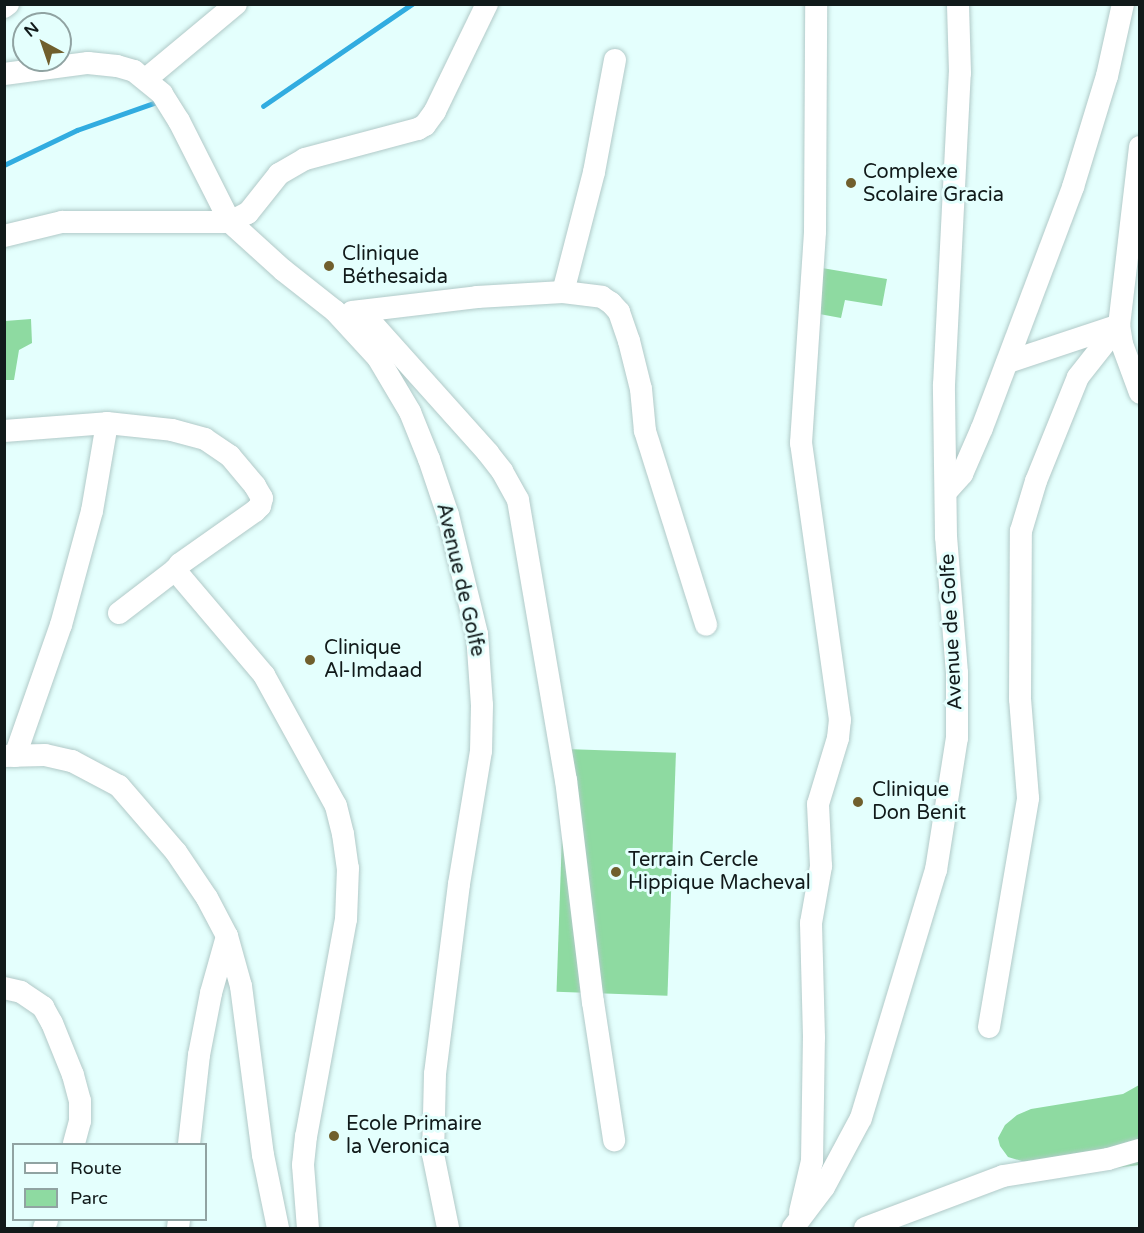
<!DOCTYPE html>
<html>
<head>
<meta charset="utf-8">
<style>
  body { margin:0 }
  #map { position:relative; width:1144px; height:1233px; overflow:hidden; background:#e4fffd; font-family:"Varela Round",sans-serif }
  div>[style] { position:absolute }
  .green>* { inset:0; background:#8edaa1; transform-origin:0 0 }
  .stream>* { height:4.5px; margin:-2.25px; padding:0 2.25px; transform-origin:2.25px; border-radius:2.25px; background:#31ace0 }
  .roads { filter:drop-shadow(0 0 2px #b1cac8) drop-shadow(0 0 2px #b1cac8) }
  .minor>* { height:22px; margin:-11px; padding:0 11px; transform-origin:11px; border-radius:11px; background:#fff }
  .dots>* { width:16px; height:16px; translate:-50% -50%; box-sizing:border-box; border:3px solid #e4fffd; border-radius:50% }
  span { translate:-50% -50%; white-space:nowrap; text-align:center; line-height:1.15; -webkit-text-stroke:6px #e4fffd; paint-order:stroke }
  .poi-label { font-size:20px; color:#111a1a }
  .left { translate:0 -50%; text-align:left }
  .street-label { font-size:20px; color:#111a1a }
  .frame { position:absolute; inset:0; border:6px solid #111a1a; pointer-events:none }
  .legend { position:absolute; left:12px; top:1143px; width:195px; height:78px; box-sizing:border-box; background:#e4fffd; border:2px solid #90a3a2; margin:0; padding:8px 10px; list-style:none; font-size:18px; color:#111a1a }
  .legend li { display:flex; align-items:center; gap:12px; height:30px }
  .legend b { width:30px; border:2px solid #90a3a2 }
  .north { position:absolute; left:12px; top:12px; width:60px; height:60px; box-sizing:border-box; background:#e4fffd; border:2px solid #90a3a2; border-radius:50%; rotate:320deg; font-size:16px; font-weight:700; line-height:24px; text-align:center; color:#111a1a }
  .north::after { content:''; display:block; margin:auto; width:21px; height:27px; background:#705f2d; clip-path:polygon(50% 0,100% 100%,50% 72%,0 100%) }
</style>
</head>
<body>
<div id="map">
  <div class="green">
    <i style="clip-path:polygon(822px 268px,887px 279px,882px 306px,845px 300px,841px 318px,814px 313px)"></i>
    <i style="clip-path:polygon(31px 319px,32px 343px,19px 350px,14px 380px,5px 380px,5px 321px)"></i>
    <i style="left:565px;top:749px;width:111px;height:243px;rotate:2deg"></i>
    <i style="clip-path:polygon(1139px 1085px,1139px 1165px,1067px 1174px,1008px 1157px,1000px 1146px,998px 1138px,1005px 1125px,1017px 1115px,1031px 1109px,1123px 1094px)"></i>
  </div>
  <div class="stream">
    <i style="left:263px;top:106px;width:181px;rotate:-34.4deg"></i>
    <i style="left:4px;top:165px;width:81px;rotate:-25.6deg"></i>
    <i style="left:77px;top:130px;width:85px;rotate:-19.3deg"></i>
  </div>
  <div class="roads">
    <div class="minor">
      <i style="left:4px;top:7px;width:5px;rotate:-37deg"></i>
      <i style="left:4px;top:74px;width:85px;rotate:-7.5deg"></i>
      <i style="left:88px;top:63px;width:29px;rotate:6deg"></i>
      <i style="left:117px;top:66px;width:18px;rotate:16deg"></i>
      <i style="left:134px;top:71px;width:36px;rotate:39deg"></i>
      <i style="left:162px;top:94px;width:32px;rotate:58deg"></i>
      <i style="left:179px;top:121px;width:113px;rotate:63.2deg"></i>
      <i style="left:230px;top:222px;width:72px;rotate:42.2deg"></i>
      <i style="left:283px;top:270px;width:66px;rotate:38.3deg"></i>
      <i style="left:335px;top:311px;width:64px;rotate:47.5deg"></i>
      <i style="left:378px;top:358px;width:63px;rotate:59.3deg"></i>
      <i style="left:410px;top:412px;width:51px;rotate:68deg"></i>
      <i style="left:429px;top:459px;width:59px;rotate:71.3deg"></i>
      <i style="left:448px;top:515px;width:122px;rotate:76.3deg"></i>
      <i style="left:477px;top:634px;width:71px;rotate:86deg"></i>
      <i style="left:482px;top:705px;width:46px;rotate:91.2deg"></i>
      <i style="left:481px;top:751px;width:135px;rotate:99.4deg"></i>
      <i style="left:459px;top:884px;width:192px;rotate:97.2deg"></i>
      <i style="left:435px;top:1074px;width:80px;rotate:91.4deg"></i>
      <i style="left:433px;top:1154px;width:76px;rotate:78.5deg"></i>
      <i style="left:146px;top:79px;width:117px;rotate:-39.8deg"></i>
      <i style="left:1140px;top:147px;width:179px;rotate:96.7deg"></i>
      <i style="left:1119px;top:325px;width:19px;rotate:81deg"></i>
      <i style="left:1122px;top:344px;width:52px;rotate:69.8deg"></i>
      <i style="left:4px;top:236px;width:60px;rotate:-13.6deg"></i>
      <i style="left:62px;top:222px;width:168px"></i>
      <i style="left:230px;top:222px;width:20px;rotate:-27deg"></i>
      <i style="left:248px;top:213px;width:50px;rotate:-51.5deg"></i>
      <i style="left:279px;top:174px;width:30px;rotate:-30deg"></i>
      <i style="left:305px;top:159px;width:117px;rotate:-14.9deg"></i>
      <i style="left:418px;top:129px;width:8px;rotate:-30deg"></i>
      <i style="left:425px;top:125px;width:17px;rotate:-54deg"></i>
      <i style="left:435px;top:111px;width:119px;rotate:-64.1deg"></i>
      <i style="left:563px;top:292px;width:124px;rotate:-75.5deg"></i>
      <i style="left:594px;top:172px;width:114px;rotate:-79.4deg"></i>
      <i style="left:352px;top:312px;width:126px;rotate:-6.8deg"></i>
      <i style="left:477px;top:297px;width:86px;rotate:-3.3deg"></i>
      <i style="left:563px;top:292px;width:39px;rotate:7deg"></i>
      <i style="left:602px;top:297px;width:11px;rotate:34deg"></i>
      <i style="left:611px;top:303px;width:12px;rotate:48deg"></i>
      <i style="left:619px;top:312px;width:31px;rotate:71deg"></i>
      <i style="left:629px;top:341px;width:49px;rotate:76deg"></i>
      <i style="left:641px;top:389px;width:42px;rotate:84.6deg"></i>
      <i style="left:645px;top:431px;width:203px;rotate:72.5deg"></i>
      <i style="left:359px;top:313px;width:15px;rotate:37deg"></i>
      <i style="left:371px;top:322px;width:176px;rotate:48.2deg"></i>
      <i style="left:488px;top:453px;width:23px;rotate:52deg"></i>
      <i style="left:502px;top:471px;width:33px;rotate:61deg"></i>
      <i style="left:518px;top:500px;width:284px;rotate:80.3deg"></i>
      <i style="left:566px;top:780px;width:224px;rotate:83.1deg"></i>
      <i style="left:593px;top:1002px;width:140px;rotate:81.3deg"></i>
      <i style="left:1008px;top:362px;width:117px;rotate:-18.4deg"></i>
      <i style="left:4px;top:431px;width:103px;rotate:-4.4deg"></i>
      <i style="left:107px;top:423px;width:65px;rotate:6.1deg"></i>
      <i style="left:172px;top:430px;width:34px;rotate:15deg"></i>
      <i style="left:205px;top:439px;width:30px;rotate:34deg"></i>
      <i style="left:230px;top:456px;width:39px;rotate:50deg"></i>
      <i style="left:255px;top:486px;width:14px;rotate:60deg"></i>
      <i style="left:262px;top:498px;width:8px;rotate:104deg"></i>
      <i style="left:260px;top:506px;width:7px;rotate:135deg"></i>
      <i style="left:255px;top:511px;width:92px;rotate:144.8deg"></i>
      <i style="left:180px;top:564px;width:8px;rotate:130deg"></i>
      <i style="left:175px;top:570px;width:138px;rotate:49.7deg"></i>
      <i style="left:264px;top:675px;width:149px;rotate:61.2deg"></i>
      <i style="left:336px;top:806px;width:29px;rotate:76deg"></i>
      <i style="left:343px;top:834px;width:34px;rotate:82deg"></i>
      <i style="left:348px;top:868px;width:51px;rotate:92.2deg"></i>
      <i style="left:346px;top:919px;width:221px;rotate:100.4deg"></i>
      <i style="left:306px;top:1136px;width:29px;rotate:96deg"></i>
      <i style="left:303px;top:1165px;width:63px;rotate:85.5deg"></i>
      <i style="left:946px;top:492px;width:24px;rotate:-48deg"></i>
      <i style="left:962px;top:474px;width:50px;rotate:-66.5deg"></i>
      <i style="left:982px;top:428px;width:258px;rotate:-69.3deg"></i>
      <i style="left:1073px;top:187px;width:116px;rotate:-73deg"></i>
      <i style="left:1107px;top:76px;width:74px;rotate:-77.5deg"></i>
      <i style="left:119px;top:613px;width:71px;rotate:-37.5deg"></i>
      <i style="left:4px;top:756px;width:41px;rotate:-1.4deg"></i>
      <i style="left:45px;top:755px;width:28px;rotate:13deg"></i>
      <i style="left:72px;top:761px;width:53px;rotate:28deg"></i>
      <i style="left:119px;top:786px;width:87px;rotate:49.2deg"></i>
      <i style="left:176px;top:852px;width:55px;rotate:56deg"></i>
      <i style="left:207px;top:898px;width:43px;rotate:62.2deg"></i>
      <i style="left:227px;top:936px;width:52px;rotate:74.4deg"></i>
      <i style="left:241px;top:986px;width:170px;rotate:82.6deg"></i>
      <i style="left:263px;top:1155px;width:75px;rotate:78.4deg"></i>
      <i style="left:15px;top:756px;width:139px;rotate:-70.7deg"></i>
      <i style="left:61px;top:625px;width:118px;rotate:-74.8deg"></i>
      <i style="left:92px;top:511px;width:89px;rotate:-80.3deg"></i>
      <i style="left:4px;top:988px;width:17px;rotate:13deg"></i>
      <i style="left:21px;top:992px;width:27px;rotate:34deg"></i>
      <i style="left:43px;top:1007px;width:18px;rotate:61deg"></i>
      <i style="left:52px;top:1023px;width:56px;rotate:68deg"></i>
      <i style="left:73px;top:1075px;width:27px;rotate:75deg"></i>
      <i style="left:80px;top:1101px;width:20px;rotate:90deg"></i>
      <i style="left:80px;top:1121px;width:24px;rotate:105deg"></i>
      <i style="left:989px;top:1027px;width:232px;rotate:-80.3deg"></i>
      <i style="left:1028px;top:798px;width:99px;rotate:-94.6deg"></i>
      <i style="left:1020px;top:699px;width:168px;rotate:-89.7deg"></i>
      <i style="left:1021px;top:531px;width:52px;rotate:-73.3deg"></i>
      <i style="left:1036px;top:481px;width:112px;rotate:-68deg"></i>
      <i style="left:1078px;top:377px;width:66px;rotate:-51.7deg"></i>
      <i style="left:189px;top:1144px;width:90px;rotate:-83.6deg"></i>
      <i style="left:199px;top:1055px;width:63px;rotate:-79deg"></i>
      <i style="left:211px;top:993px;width:59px;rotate:-74.3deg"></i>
      <i style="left:800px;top:1212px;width:52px;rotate:-76.8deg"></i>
      <i style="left:812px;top:1161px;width:123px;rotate:-89.1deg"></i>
      <i style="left:814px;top:1038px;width:115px;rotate:-91.5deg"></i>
      <i style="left:811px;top:923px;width:58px;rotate:-80deg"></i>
      <i style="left:821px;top:866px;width:62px;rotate:-92.8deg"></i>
      <i style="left:818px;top:804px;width:69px;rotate:-73.1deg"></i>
      <i style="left:838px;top:738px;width:18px;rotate:-84deg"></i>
      <i style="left:840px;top:720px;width:280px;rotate:-98deg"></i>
      <i style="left:801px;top:443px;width:211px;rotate:-86.2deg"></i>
      <i style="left:815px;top:232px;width:228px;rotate:-89.7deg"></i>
      <i style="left:44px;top:1228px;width:9px;rotate:-69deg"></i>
      <i style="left:178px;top:1228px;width:8px;rotate:-83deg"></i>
      <i style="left:793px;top:1228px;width:51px;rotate:-52.9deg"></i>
      <i style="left:824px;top:1187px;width:78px;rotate:-61.8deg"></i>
      <i style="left:861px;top:1118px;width:259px;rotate:-73.2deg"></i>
      <i style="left:936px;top:870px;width:134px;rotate:-81deg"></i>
      <i style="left:957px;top:738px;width:65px;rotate:-90deg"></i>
      <i style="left:957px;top:673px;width:136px;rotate:-94.6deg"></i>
      <i style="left:946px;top:537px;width:152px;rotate:-90.8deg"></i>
      <i style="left:944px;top:385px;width:312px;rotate:-87.1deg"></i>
      <i style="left:960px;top:73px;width:69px;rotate:-91.7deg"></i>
      <i style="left:865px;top:1228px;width:147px;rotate:-20.6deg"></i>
      <i style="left:1003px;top:1176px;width:106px;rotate:-9.2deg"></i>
      <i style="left:1108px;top:1159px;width:33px;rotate:-16deg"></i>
    </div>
  </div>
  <div class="dots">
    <i style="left:851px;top:183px;background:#705f2d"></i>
    <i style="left:329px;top:266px;background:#705f2d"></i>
    <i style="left:310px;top:660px;background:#705f2d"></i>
    <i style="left:858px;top:802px;background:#705f2d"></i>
    <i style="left:616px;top:872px;background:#705f2d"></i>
    <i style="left:334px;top:1136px;background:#705f2d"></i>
  </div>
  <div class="poi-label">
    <span class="left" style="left:863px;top:184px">Complexe<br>Scolaire Gracia</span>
    <span class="left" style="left:342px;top:266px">Clinique<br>Béthesaida</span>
    <span class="left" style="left:324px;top:660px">Clinique<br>Al-Imdaad</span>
    <span class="left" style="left:872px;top:802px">Clinique<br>Don Benit</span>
    <span class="left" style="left:628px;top:872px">Terrain Cercle<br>Hippique Macheval</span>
    <span class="left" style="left:346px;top:1136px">Ecole Primaire<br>la Veronica</span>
  </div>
  <div class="street-label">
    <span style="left:460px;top:580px;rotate:77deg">Avenue de Golfe</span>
    <span style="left:952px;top:632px;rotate:-93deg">Avenue de Golfe</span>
  </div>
  <div class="frame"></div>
  <ul class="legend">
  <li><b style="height:8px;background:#fff"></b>Route</li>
  <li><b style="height:16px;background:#8edaa1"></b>Parc</li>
  </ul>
  <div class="north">N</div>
</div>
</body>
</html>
